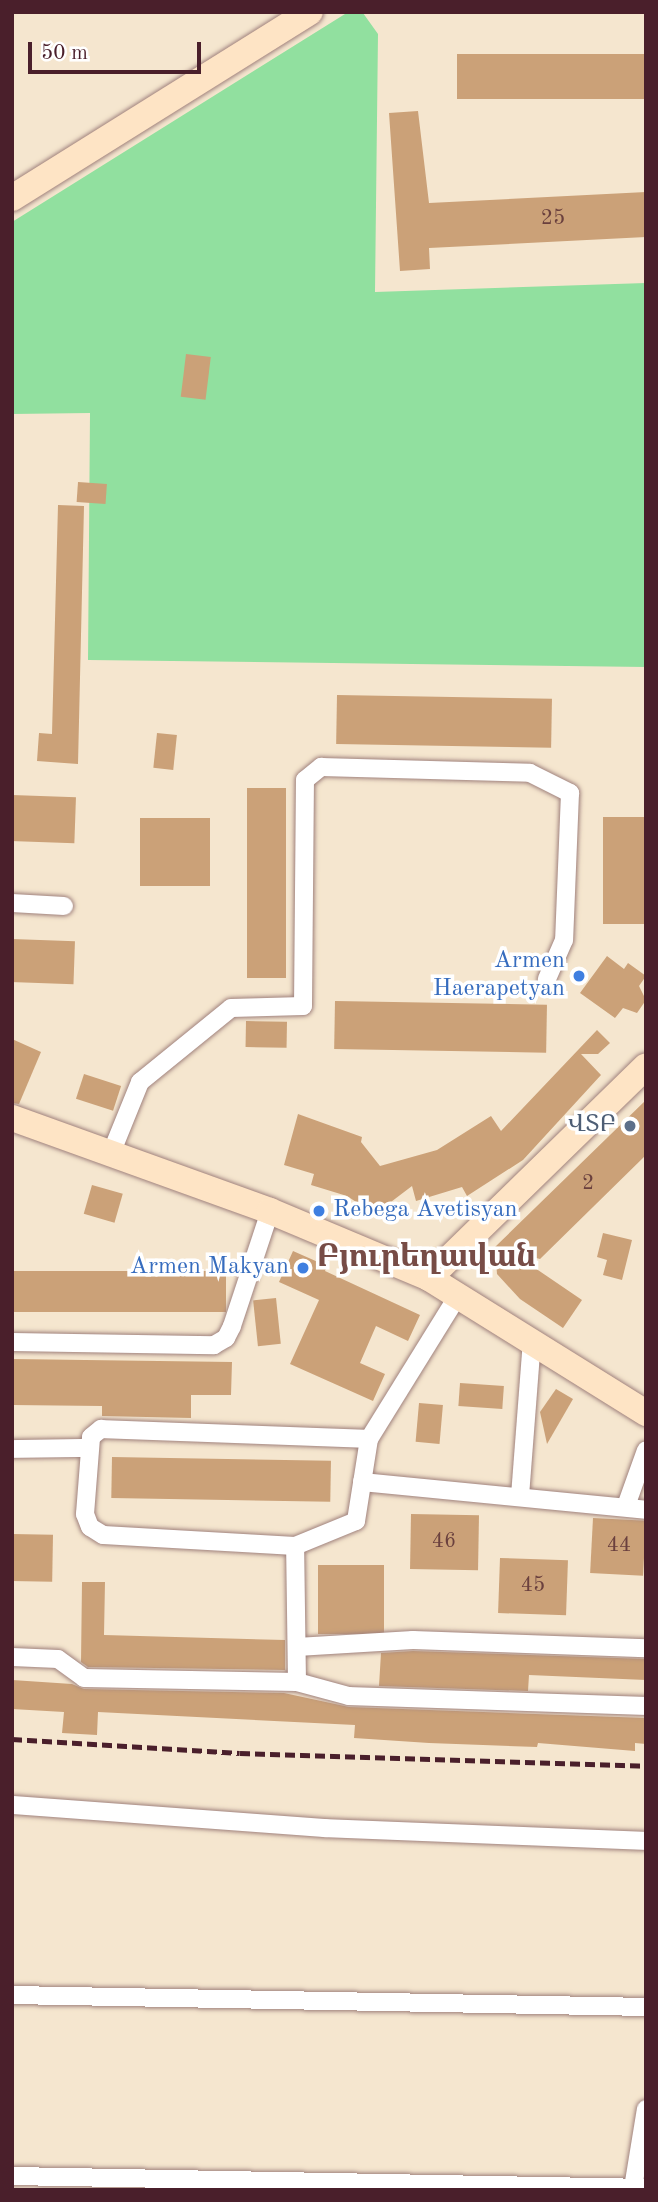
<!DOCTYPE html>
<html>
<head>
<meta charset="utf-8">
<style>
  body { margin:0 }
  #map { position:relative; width:658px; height:2202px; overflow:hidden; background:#f5e6cf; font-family:"Old Standard TT","Noto Serif Armenian",serif }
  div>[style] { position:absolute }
  .green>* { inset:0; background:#91e09f }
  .building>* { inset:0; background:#cba178; transform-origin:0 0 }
  .roads { filter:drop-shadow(0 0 2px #a0827d) drop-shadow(0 0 2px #a0827d) }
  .street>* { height:18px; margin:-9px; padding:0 9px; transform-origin:9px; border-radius:9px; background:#fff }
  .secondary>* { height:26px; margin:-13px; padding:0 13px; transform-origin:13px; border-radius:13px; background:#fee4c5 }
  .rail>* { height:5px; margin-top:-2.5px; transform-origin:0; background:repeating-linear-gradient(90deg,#4a1f2b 0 10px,transparent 0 15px) }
  .dots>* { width:19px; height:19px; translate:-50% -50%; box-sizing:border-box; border:4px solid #fff; border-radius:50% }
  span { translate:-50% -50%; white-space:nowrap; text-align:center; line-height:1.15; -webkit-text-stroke:7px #fff; paint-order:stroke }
  .number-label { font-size:21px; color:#6a403e }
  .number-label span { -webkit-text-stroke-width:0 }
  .shop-label { font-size:24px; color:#366cbe }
  .right { translate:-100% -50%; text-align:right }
  .left { translate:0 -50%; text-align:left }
  .service-label { font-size:24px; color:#4e5e75 }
  .district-label { font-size:32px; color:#774c46; font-weight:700 }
  .frame { position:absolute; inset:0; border:14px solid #4a1f2b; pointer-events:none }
  .scale { position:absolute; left:28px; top:42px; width:173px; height:32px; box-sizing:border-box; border:4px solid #4a1f2b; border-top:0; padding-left:9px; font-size:21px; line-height:24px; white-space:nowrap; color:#4a1f2b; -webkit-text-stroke:5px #fff; paint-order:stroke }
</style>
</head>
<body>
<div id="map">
  <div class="green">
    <i style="clip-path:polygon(363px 13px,378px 34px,375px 292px,646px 283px,646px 667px,88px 660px,90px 413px,12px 414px,12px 222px,345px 14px)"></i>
  </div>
  <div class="building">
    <i style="left:646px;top:54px;width:45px;height:189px;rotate:90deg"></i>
    <i style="clip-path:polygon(418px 111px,429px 203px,646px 192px,646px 237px,429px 248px,430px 269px,400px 271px,389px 113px)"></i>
    <i style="left:186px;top:354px;width:25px;height:43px;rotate:7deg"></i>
    <i style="left:78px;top:482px;width:29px;height:20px;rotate:4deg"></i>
    <i style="clip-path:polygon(58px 505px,84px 506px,78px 764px,37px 761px,39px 733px,52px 734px)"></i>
    <i style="left:337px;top:695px;width:215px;height:49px;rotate:1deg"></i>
    <i style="left:157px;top:733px;width:20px;height:35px;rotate:6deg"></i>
    <i style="left:247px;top:788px;width:39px;height:190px"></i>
    <i style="left:12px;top:795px;width:64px;height:46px;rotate:2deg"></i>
    <i style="left:646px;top:817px;width:107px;height:43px;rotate:90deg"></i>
    <i style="left:140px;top:818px;width:70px;height:68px"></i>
    <i style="left:12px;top:939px;width:63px;height:43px;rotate:2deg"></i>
    <i style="clip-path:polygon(607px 956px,624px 969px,628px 963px,646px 976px,639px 986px,646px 1000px,637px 1013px,623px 1008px,615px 1018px,580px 993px)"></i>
    <i style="left:335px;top:1001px;width:212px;height:48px;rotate:1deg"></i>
    <i style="left:246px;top:1021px;width:41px;height:26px;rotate:1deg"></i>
    <i style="clip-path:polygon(597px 1030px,610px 1043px,598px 1054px,581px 1054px,601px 1075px,523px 1160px,467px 1196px,462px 1187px,416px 1201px,412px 1186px,383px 1208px,379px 1217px,347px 1196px,311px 1185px,314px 1174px,284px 1165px,298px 1114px,362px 1137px,361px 1142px,380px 1166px,437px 1150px,491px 1116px,501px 1131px)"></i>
    <i style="clip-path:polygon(12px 1039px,41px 1052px,19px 1104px,12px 1103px)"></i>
    <i style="left:84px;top:1074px;width:39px;height:26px;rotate:18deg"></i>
    <i style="clip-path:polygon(646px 1100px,646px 1155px,540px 1259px,510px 1251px,582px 1300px,563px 1328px,520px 1299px,497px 1274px,495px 1247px)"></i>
    <i style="left:92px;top:1185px;width:32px;height:30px;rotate:16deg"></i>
    <i style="clip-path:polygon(603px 1233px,632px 1240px,622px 1280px,603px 1275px,607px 1260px,597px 1257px)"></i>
    <i style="clip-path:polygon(293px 1251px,327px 1266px,325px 1271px,420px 1315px,408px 1341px,376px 1326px,360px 1363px,385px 1374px,373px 1401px,290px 1364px,319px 1300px,279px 1282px)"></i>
    <i style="left:12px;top:1271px;width:214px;height:41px"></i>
    <i style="left:276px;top:1298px;width:46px;height:23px;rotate:84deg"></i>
    <i style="clip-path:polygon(12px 1359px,232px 1362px,231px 1395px,191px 1395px,191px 1418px,102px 1416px,102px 1406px,12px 1405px)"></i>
    <i style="left:460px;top:1383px;width:44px;height:23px;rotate:4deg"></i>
    <i style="clip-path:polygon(556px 1389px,573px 1399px,547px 1444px,540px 1412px)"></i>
    <i style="left:419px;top:1403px;width:24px;height:39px;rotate:5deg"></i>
    <i style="left:112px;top:1457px;width:219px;height:41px;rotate:1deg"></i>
    <i style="left:411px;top:1514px;width:68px;height:55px;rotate:1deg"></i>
    <i style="left:593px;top:1518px;width:53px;height:55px;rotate:3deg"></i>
    <i style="left:12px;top:1534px;width:41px;height:47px;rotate:1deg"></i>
    <i style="left:500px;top:1558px;width:68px;height:55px;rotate:2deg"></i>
    <i style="left:318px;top:1565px;width:66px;height:69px"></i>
    <i style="clip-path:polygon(82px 1582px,105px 1582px,104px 1635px,285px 1640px,285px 1670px,88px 1667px,81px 1662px)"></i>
    <i style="clip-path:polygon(413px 1651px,646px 1659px,646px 1680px,529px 1675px,528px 1691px,379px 1686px,381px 1653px)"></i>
    <i style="clip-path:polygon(12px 1680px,72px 1684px,84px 1689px,284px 1693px,349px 1707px,646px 1718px,646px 1744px,635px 1743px,635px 1751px,538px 1743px,537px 1747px,429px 1743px,354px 1738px,355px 1725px,98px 1712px,97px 1735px,62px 1733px,64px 1712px,12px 1709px)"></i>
  </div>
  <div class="roads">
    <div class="street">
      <i style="left:12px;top:903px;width:52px;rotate:3.3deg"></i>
      <i style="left:110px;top:1156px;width:80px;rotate:-67.9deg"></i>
      <i style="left:140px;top:1082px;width:117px;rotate:-39.1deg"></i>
      <i style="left:231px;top:1008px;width:72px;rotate:-1.6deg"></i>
      <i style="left:303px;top:1006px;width:226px;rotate:-89.5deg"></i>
      <i style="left:305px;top:780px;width:21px;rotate:-39deg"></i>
      <i style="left:321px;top:767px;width:209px;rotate:1.6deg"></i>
      <i style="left:530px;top:773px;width:45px;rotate:26.6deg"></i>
      <i style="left:570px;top:793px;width:147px;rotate:92.3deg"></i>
      <i style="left:564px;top:940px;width:43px;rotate:113.6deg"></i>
      <i style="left:12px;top:1342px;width:202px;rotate:0.9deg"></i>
      <i style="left:214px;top:1345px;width:14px;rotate:-30deg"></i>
      <i style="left:226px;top:1338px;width:13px;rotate:-63deg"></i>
      <i style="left:232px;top:1326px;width:121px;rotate:-71.7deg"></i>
      <i style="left:12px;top:1449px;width:76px;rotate:-0.8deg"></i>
      <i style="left:362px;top:1482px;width:285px;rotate:5.6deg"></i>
      <i style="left:520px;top:1496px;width:155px;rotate:-85.6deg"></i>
      <i style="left:626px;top:1506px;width:59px;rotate:-70.3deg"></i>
      <i style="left:295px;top:1546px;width:192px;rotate:-176.7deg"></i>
      <i style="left:103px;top:1535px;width:15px;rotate:-148deg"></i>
      <i style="left:90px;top:1527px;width:14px;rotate:-111deg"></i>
      <i style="left:85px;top:1514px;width:77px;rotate:-85.5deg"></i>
      <i style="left:91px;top:1437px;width:13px;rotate:-39deg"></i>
      <i style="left:101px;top:1429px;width:268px;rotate:2.1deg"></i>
      <i style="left:297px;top:1647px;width:116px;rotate:-3.5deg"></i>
      <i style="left:413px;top:1640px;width:233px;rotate:2deg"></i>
      <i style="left:12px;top:1657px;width:46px;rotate:2.5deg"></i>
      <i style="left:58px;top:1659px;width:32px;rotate:36deg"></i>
      <i style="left:84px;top:1678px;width:213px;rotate:1.1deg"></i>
      <i style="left:297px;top:1682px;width:54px;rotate:15.1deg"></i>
      <i style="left:349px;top:1696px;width:297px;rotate:1.9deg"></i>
      <i style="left:297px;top:1682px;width:136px;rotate:-90.8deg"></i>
      <i style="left:295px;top:1546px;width:66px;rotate:-22.3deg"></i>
      <i style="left:356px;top:1521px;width:83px;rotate:-81deg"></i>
      <i style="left:369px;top:1439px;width:171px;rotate:-58.2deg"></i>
      <i style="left:12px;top:1805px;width:314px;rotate:4.2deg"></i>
      <i style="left:325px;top:1828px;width:321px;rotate:2.3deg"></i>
      <i style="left:12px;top:1995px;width:634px;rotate:1.08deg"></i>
      <i style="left:12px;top:2176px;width:634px;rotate:1.08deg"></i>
      <i style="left:633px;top:2188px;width:80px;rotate:-80.7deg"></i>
    </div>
    <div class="secondary">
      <i style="left:12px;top:198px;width:351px;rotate:-32deg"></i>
      <i style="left:12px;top:1118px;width:274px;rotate:19.8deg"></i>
      <i style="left:270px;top:1211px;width:173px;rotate:22.8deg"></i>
      <i style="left:429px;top:1278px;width:256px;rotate:31.9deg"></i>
      <i style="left:429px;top:1278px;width:303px;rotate:-44.3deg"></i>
    </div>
  </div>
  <div class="rail">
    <i style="left:12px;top:1739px;width:228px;rotate:3.5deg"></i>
    <i style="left:240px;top:1753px;width:406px;rotate:1.8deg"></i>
  </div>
  <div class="dots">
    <i style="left:579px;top:976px;background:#3f7fe0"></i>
    <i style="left:630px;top:1126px;background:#5c6f8a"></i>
    <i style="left:319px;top:1211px;background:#3f7fe0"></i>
    <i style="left:303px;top:1268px;background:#3f7fe0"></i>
  </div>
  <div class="number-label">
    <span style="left:553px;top:219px">25</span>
    <span style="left:588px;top:1184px">2</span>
    <span style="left:444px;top:1542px">46</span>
    <span style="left:619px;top:1546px">44</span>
    <span style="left:533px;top:1586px">45</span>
  </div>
  <div class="shop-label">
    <span class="right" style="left:565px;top:976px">Armen<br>Haerapetyan</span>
    <span class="left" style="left:333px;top:1211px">Rebega Avetisyan</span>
    <span class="right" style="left:289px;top:1268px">Armen Makyan</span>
  </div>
  <div class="service-label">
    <span class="right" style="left:616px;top:1126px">ՎՏԲ</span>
  </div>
  <div class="district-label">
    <span style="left:426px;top:1258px">Բյուրեղավան</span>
  </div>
  <div class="frame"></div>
  <div class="scale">50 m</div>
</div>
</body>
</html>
